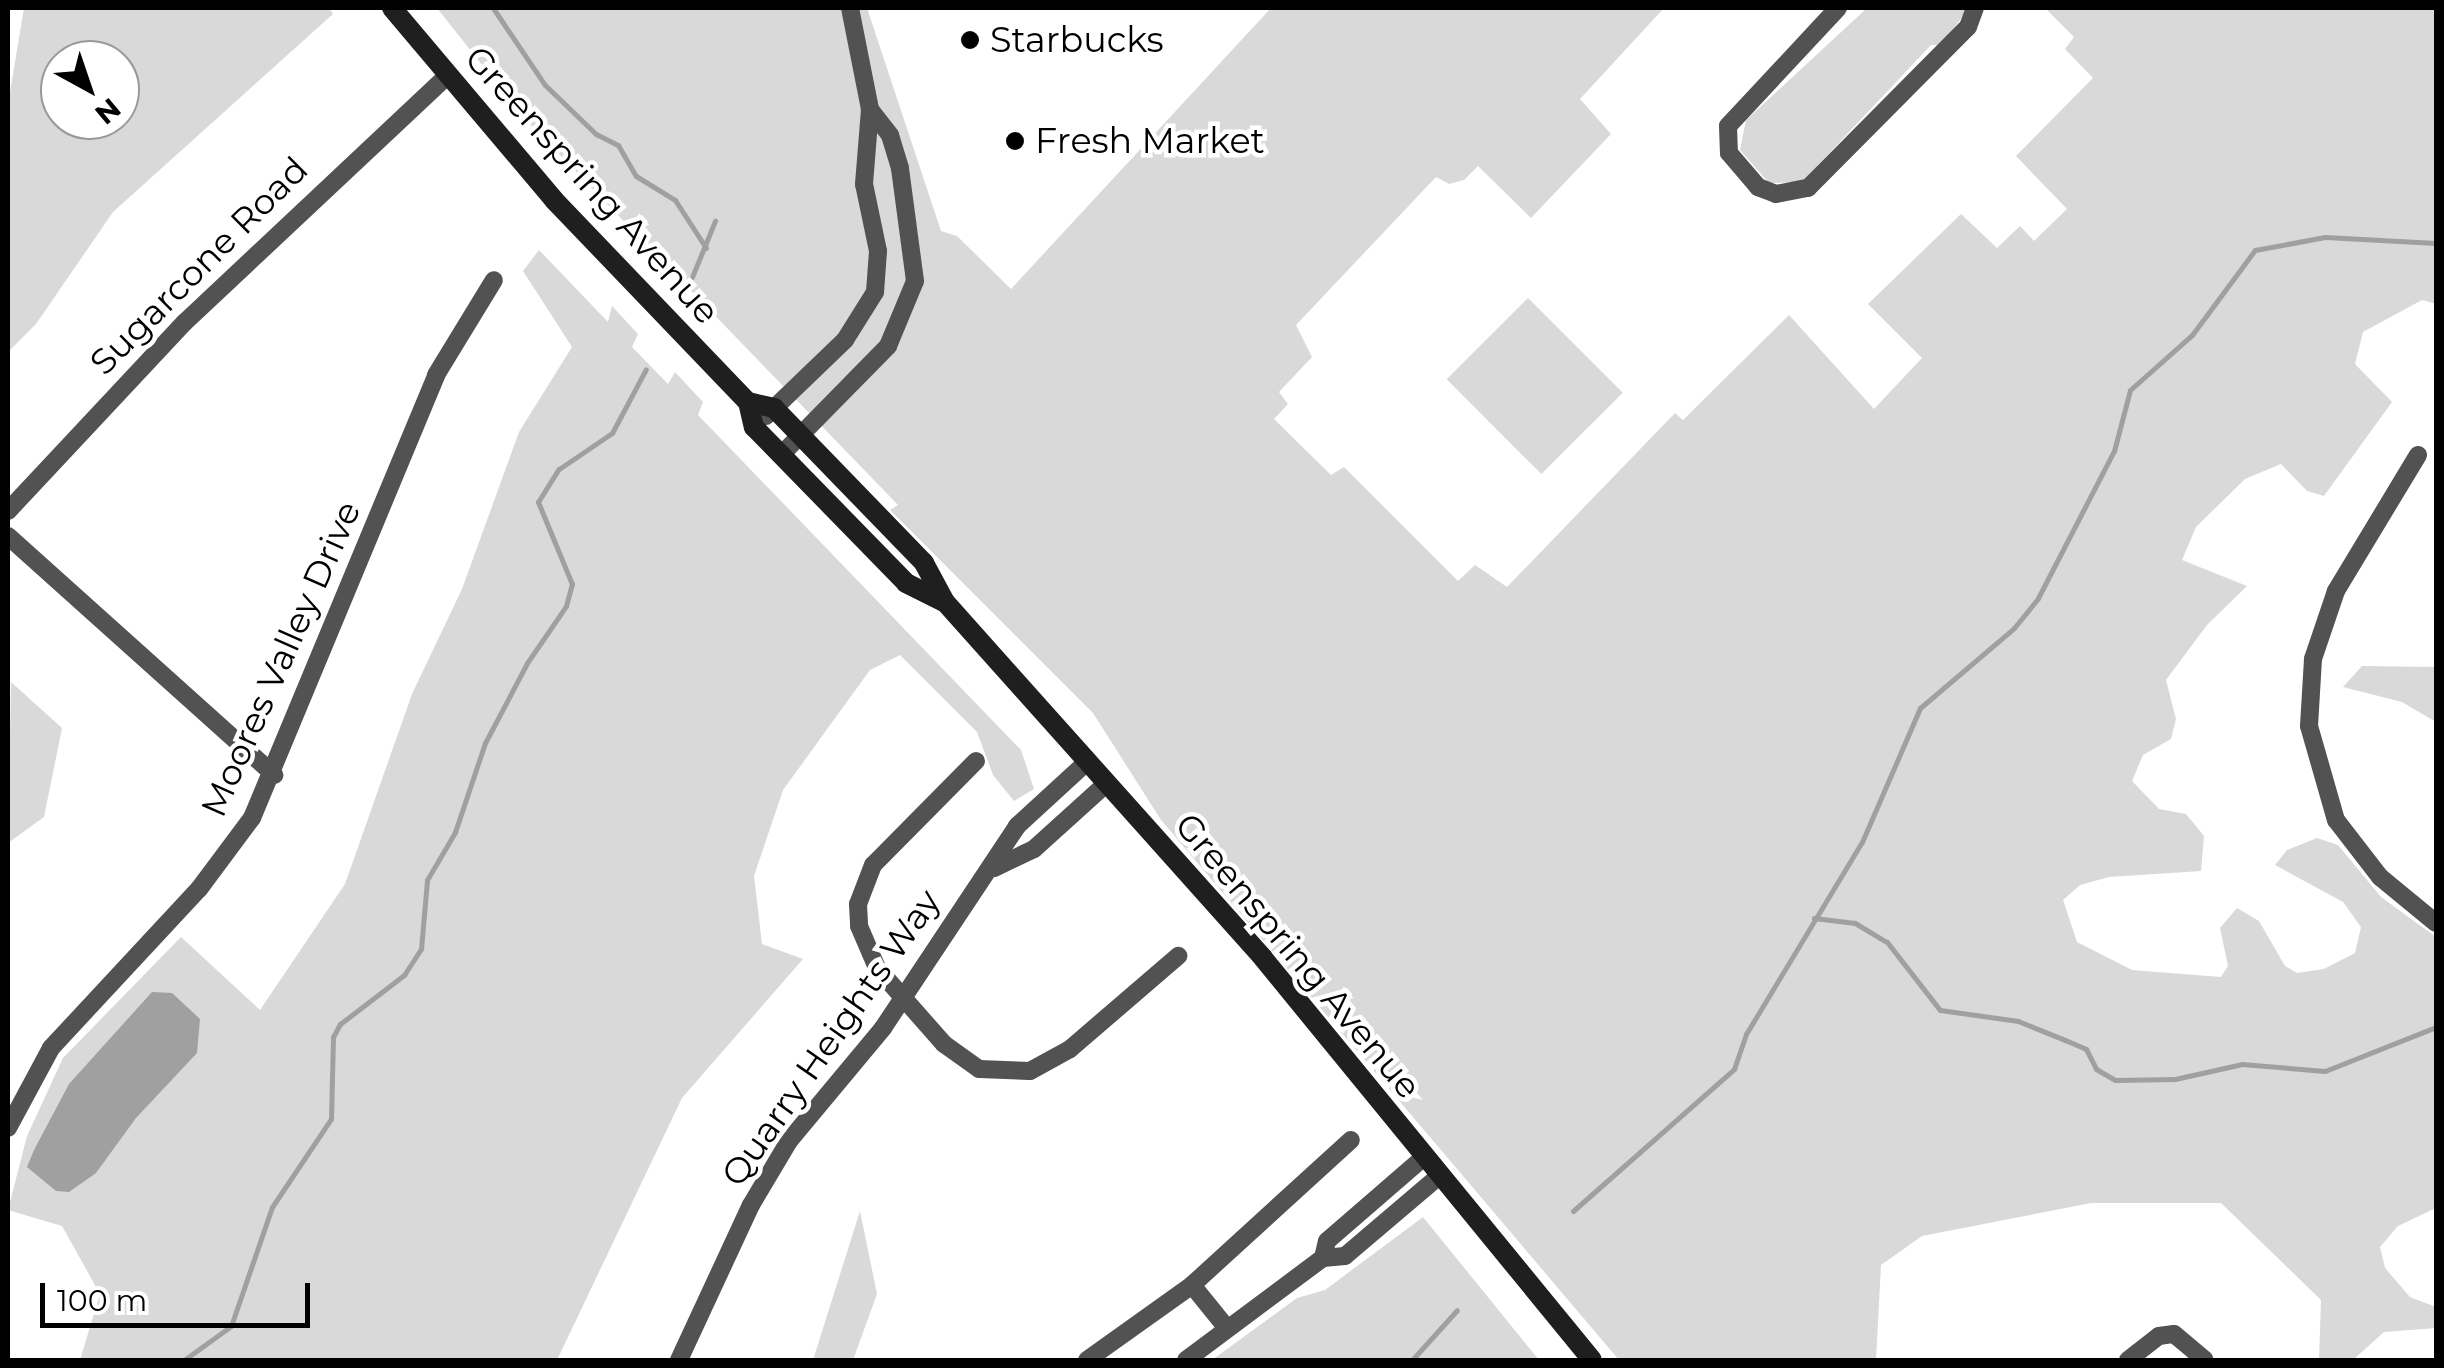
<!DOCTYPE html>
<html>
<head>
<meta charset="utf-8">
<style>
  body { margin:0 }
  #map { position:relative; width:2444px; height:1368px; overflow:hidden; background:#fff; font-family:Montserrat,sans-serif }
  div>[style] { position:absolute }
  .green>* { inset:0; background:#d9d9d9; transform-origin:0 0 }
  .water>* { inset:0; background:#a0a0a0 }
  .stream>* { height:5px; margin:-2.5px; padding:0 2.5px; transform-origin:2.5px; border-radius:2.5px; background:#a0a0a0 }
  .street>* { height:18px; margin:-9px; padding:0 9px; transform-origin:9px; border-radius:9px; background:#525252 }
  .secondary>* { height:20px; margin:-10px; padding:0 10px; transform-origin:10px; border-radius:10px; background:#1f1f1f }
  .dots>* { width:28px; height:28px; translate:-50% -50%; box-sizing:border-box; border:5px solid #fff; border-radius:50% }
  span { translate:-50% -50%; white-space:nowrap; text-align:center; line-height:1.15; -webkit-text-stroke:9px #fff; paint-order:stroke }
  .poi-label { font-size:35px; color:#000 }
  .left { translate:0 -50%; text-align:left }
  .street-label { font-size:35px; color:#000 }
  .frame { position:absolute; inset:0; border:10px solid #000; pointer-events:none }
  .north { position:absolute; left:40px; top:40px; width:100px; height:100px; box-sizing:border-box; background:#fff; border:2px solid #999; border-radius:50%; rotate:140deg; font-size:28px; font-weight:700; line-height:40px; text-align:center; color:#000 }
  .north::after { content:''; display:block; margin:auto; width:35px; height:45px; background:#000; clip-path:polygon(50% 0,100% 100%,50% 72%,0 100%) }
  .scale { position:absolute; left:40px; top:1283px; width:270px; height:45px; box-sizing:border-box; border:5px solid #000; border-top:0; padding-left:12px; font-size:30px; line-height:35px; white-space:nowrap; color:#000; -webkit-text-stroke:8px #fff; paint-order:stroke }
</style>
</head>
<body>
<div id="map">
  <div class="green">
    <i style="clip-path:polygon(evenodd,24px 8px,329px 8px,333px 14px,113px 212px,36px 324px,8px 352px,8px 104px,24px 8px,60px 60px,120px 60px,120px 120px,60px 120px,60px 60px)"></i>
    <i style="clip-path:polygon(437px 8px,867px 8px,941px 231px,957px 236px,1011px 289px,1271px 8px,1664px 8px,1580px 99px,1611px 134px,1531px 218px,1478px 166px,1464px 180px,1449px 184px,1436px 177px,1296px 325px,1312px 357px,1279px 392px,1288px 404px,1274px 419px,1331px 475px,1344px 467px,1458px 581px,1475px 565px,1507px 587px,1675px 413px,1683px 420px,1789px 315px,1874px 409px,1922px 358px,1868px 304px,1961px 214px,1997px 248px,2020px 226px,2034px 241px,2067px 209px,2016px 156px,2093px 78px,2065px 49px,2074px 37px,2045px 8px,2436px 8px,2436px 304px,2422px 300px,2363px 332px,2355px 364px,2392px 402px,2324px 496px,2307px 491px,2281px 464px,2245px 479px,2196px 527px,2182px 560px,2247px 586px,2207px 625px,2166px 680px,2176px 719px,2171px 739px,2143px 755px,2132px 781px,2159px 809px,2186px 814px,2204px 836px,2201px 871px,2109px 877px,2080px 885px,2063px 900px,2077px 942px,2132px 970px,2221px 977px,2228px 966px,2220px 928px,2237px 908px,2259px 921px,2285px 966px,2297px 973px,2324px 969px,2355px 953px,2361px 927px,2343px 902px,2275px 865px,2287px 850px,2317px 838px,2338px 845px,2381px 897px,2436px 937px,2436px 1208px,2398px 1226px,2380px 1247px,2385px 1268px,2410px 1297px,2436px 1307px,2436px 1328px,2384px 1332px,2353px 1360px,2319px 1360px,2321px 1300px,2221px 1203px,2091px 1203px,1922px 1236px,1881px 1265px,1876px 1360px,1619px 1360px,1161px 820px,1093px 713px,890px 510px,898px 505px,524px 118px)"></i>
    <i style="clip-path:polygon(1867px 8px,1969px 8px,1941px 45px,1931px 45px,1802px 182px,1769px 183px,1740px 150px,1746px 120px)"></i>
    <i style="clip-path:polygon(539px 250px,608px 322px,612px 306px,638px 334px,632px 347px,668px 384px,675px 372px,703px 402px,698px 415px,1021px 750px,1034px 789px,1014px 801px,993px 775px,977px 732px,900px 655px,870px 670px,783px 790px,754px 876px,762px 944px,803px 959px,682px 1098px,557px 1360px,80px 1360px,100px 1294px,62px 1226px,8px 1210px,27px 1136px,63px 1058px,181px 937px,260px 1010px,345px 884px,412px 694px,462px 589px,519px 432px,572px 347px,523px 271px)"></i>
    <i style="left:1528px;top:298px;width:134px;height:115px;rotate:45deg"></i>
    <i style="clip-path:polygon(2362px 666px,2436px 667px,2436px 722px,2402px 702px,2343px 687px)"></i>
    <i style="clip-path:polygon(11px 682px,62px 728px,44px 817px,8px 843px)"></i>
    <i style="clip-path:polygon(860px 1211px,877px 1294px,853px 1360px,813px 1360px)"></i>
    <i style="clip-path:polygon(1423px 1217px,1539px 1360px,1212px 1360px,1297px 1298px,1325px 1290px)"></i>
  </div>
  <div class="water">
    <i style="clip-path:polygon(152px 992px,172px 993px,200px 1019px,197px 1053px,136px 1118px,96px 1173px,69px 1192px,56px 1191px,27px 1167px,34px 1150px,69px 1084px)"></i>
  </div>
  <div class="stream">
    <i style="left:493px;top:8px;width:93px;rotate:56deg"></i>
    <i style="left:545px;top:85px;width:71px;rotate:43.9deg"></i>
    <i style="left:596px;top:134px;width:25px;rotate:27deg"></i>
    <i style="left:618px;top:145px;width:36px;rotate:60deg"></i>
    <i style="left:636px;top:176px;width:46px;rotate:31.6deg"></i>
    <i style="left:675px;top:200px;width:57px;rotate:57.1deg"></i>
    <i style="left:692px;top:277px;width:61px;rotate:-67.7deg"></i>
    <i style="left:1814px;top:918px;width:41px;rotate:7deg"></i>
    <i style="left:1855px;top:923px;width:37px;rotate:31deg"></i>
    <i style="left:1887px;top:942px;width:86px;rotate:52.1deg"></i>
    <i style="left:1940px;top:1010px;width:79px;rotate:8deg"></i>
    <i style="left:2018px;top:1021px;width:51px;rotate:22deg"></i>
    <i style="left:2065px;top:1040px;width:23px;rotate:23deg"></i>
    <i style="left:2086px;top:1049px;width:22px;rotate:63deg"></i>
    <i style="left:2096px;top:1069px;width:22px;rotate:30deg"></i>
    <i style="left:2115px;top:1080px;width:60px;rotate:-1deg"></i>
    <i style="left:2175px;top:1079px;width:69px;rotate:-12.6deg"></i>
    <i style="left:2242px;top:1064px;width:83px;rotate:4.8deg"></i>
    <i style="left:2325px;top:1071px;width:119px;rotate:-21.6deg"></i>
    <i style="left:1573px;top:1211px;width:215px;rotate:-41.4deg"></i>
    <i style="left:1734px;top:1069px;width:37px;rotate:-71deg"></i>
    <i style="left:1746px;top:1034px;width:224px;rotate:-58.9deg"></i>
    <i style="left:1862px;top:842px;width:146px;rotate:-66.6deg"></i>
    <i style="left:1920px;top:708px;width:123px;rotate:-40.4deg"></i>
    <i style="left:2014px;top:628px;width:38px;rotate:-51deg"></i>
    <i style="left:2038px;top:598px;width:165px;rotate:-62.7deg"></i>
    <i style="left:2114px;top:451px;width:63px;rotate:-75.3deg"></i>
    <i style="left:2130px;top:390px;width:83px;rotate:-41.6deg"></i>
    <i style="left:2192px;top:335px;width:106px;rotate:-53.5deg"></i>
    <i style="left:2255px;top:250px;width:71px;rotate:-10.5deg"></i>
    <i style="left:2325px;top:237px;width:111px;rotate:3.1deg"></i>
    <i style="left:184px;top:1360px;width:58px;rotate:-35.9deg"></i>
    <i style="left:231px;top:1326px;width:126px;rotate:-71deg"></i>
    <i style="left:272px;top:1207px;width:106px;rotate:-56.2deg"></i>
    <i style="left:331px;top:1119px;width:82px;rotate:-88.6deg"></i>
    <i style="left:333px;top:1037px;width:15px;rotate:-62deg"></i>
    <i style="left:340px;top:1024px;width:81px;rotate:-37.4deg"></i>
    <i style="left:404px;top:975px;width:31px;rotate:-57deg"></i>
    <i style="left:421px;top:949px;width:69px;rotate:-85deg"></i>
    <i style="left:427px;top:880px;width:56px;rotate:-59.7deg"></i>
    <i style="left:455px;top:832px;width:94px;rotate:-71.4deg"></i>
    <i style="left:485px;top:743px;width:90px;rotate:-62.3deg"></i>
    <i style="left:527px;top:663px;width:69px;rotate:-55.6deg"></i>
    <i style="left:566px;top:606px;width:23px;rotate:-75deg"></i>
    <i style="left:572px;top:584px;width:89px;rotate:-112.5deg"></i>
    <i style="left:538px;top:502px;width:39px;rotate:-58deg"></i>
    <i style="left:559px;top:469px;width:64px;rotate:-34.2deg"></i>
    <i style="left:612px;top:433px;width:72px;rotate:-62deg"></i>
    <i style="left:1412px;top:1360px;width:67px;rotate:-48deg"></i>
  </div>
  <div class="street">
    <i style="left:1838px;top:8px;width:161px;rotate:133deg"></i>
    <i style="left:1728px;top:126px;width:27px;rotate:88deg"></i>
    <i style="left:1729px;top:153px;width:45px;rotate:49.5deg"></i>
    <i style="left:1758px;top:187px;width:19px;rotate:21deg"></i>
    <i style="left:1776px;top:194px;width:33px;rotate:-11deg"></i>
    <i style="left:1808px;top:188px;width:227px;rotate:-45.2deg"></i>
    <i style="left:1968px;top:27px;width:20px;rotate:-70deg"></i>
    <i style="left:766px;top:416px;width:110px;rotate:-43.9deg"></i>
    <i style="left:845px;top:340px;width:57px;rotate:-58deg"></i>
    <i style="left:875px;top:292px;width:41px;rotate:-85.8deg"></i>
    <i style="left:878px;top:251px;width:68px;rotate:-101.8deg"></i>
    <i style="left:864px;top:184px;width:75px;rotate:-85.4deg"></i>
    <i style="left:870px;top:109px;width:103px;rotate:-101.2deg"></i>
    <i style="left:781px;top:455px;width:153px;rotate:-45.5deg"></i>
    <i style="left:888px;top:346px;width:70px;rotate:-67.4deg"></i>
    <i style="left:915px;top:281px;width:114px;rotate:-97.6deg"></i>
    <i style="left:900px;top:168px;width:34px;rotate:-107deg"></i>
    <i style="left:890px;top:135px;width:33px;rotate:-128deg"></i>
    <i style="left:2418px;top:455px;width:159px;rotate:121.1deg"></i>
    <i style="left:2336px;top:591px;width:72px;rotate:108.7deg"></i>
    <i style="left:2313px;top:659px;width:67px;rotate:93.4deg"></i>
    <i style="left:2309px;top:726px;width:98px;rotate:74deg"></i>
    <i style="left:2336px;top:820px;width:72px;rotate:52.3deg"></i>
    <i style="left:2380px;top:877px;width:72px;rotate:39.4deg"></i>
    <i style="left:8px;top:511px;width:258px;rotate:-46.9deg"></i>
    <i style="left:184px;top:323px;width:361px;rotate:-43.2deg"></i>
    <i style="left:8px;top:536px;width:358px;rotate:41.9deg"></i>
    <i style="left:976px;top:761px;width:146px;rotate:134.7deg"></i>
    <i style="left:873px;top:865px;width:42px;rotate:111deg"></i>
    <i style="left:858px;top:904px;width:22px;rotate:87deg"></i>
    <i style="left:859px;top:926px;width:46px;rotate:66.8deg"></i>
    <i style="left:877px;top:968px;width:101px;rotate:48.6deg"></i>
    <i style="left:944px;top:1044px;width:43px;rotate:35.5deg"></i>
    <i style="left:979px;top:1069px;width:51px;rotate:2.2deg"></i>
    <i style="left:1030px;top:1071px;width:46px;rotate:-28.8deg"></i>
    <i style="left:1070px;top:1049px;width:143px;rotate:-40.7deg"></i>
    <i style="left:994px;top:868px;width:44px;rotate:-25.4deg"></i>
    <i style="left:1034px;top:849px;width:98px;rotate:-42.1deg"></i>
    <i style="left:8px;top:1128px;width:91px;rotate:-61.7deg"></i>
    <i style="left:51px;top:1048px;width:217px;rotate:-47.1deg"></i>
    <i style="left:199px;top:889px;width:89px;rotate:-53.3deg"></i>
    <i style="left:252px;top:818px;width:480px;rotate:-67.4deg"></i>
    <i style="left:436px;top:375px;width:111px;rotate:-58.6deg"></i>
    <i style="left:1323px;top:1258px;width:17px;rotate:-77deg"></i>
    <i style="left:1327px;top:1241px;width:128px;rotate:-40.9deg"></i>
    <i style="left:1192px;top:1285px;width:54px;rotate:51deg"></i>
    <i style="left:679px;top:1360px;width:171px;rotate:-65.1deg"></i>
    <i style="left:751px;top:1205px;width:74px;rotate:-59.3deg"></i>
    <i style="left:789px;top:1141px;width:147px;rotate:-50.2deg"></i>
    <i style="left:883px;top:1028px;width:242px;rotate:-56.4deg"></i>
    <i style="left:1017px;top:826px;width:96px;rotate:-42.5deg"></i>
    <i style="left:1087px;top:1360px;width:129px;rotate:-35.5deg"></i>
    <i style="left:1192px;top:1285px;width:215px;rotate:-42.4deg"></i>
    <i style="left:1186px;top:1360px;width:171px;rotate:-36.7deg"></i>
    <i style="left:1323px;top:1258px;width:22px;rotate:-5deg"></i>
    <i style="left:1345px;top:1256px;width:123px;rotate:-40.4deg"></i>
    <i style="left:2128px;top:1360px;width:39px;rotate:-38deg"></i>
    <i style="left:2159px;top:1336px;width:15px;rotate:-8deg"></i>
    <i style="left:2174px;top:1334px;width:40px;rotate:40deg"></i>
  </div>
  <div class="secondary">
    <i style="left:392px;top:8px;width:251px;rotate:49.8deg"></i>
    <i style="left:554px;top:200px;width:280px;rotate:46.2deg"></i>
    <i style="left:748px;top:402px;width:26px;rotate:77deg"></i>
    <i style="left:754px;top:427px;width:218px;rotate:45.7deg"></i>
    <i style="left:906px;top:583px;width:42px;rotate:26.6deg"></i>
    <i style="left:748px;top:402px;width:27px;rotate:13deg"></i>
    <i style="left:774px;top:408px;width:216px;rotate:45.9deg"></i>
    <i style="left:924px;top:563px;width:44px;rotate:61.7deg"></i>
    <i style="left:945px;top:602px;width:477px;rotate:48.2deg"></i>
    <i style="left:1263px;top:958px;width:519px;rotate:50.7deg"></i>
  </div>
  <div class="dots">
    <i style="left:970px;top:40px;background:#000"></i>
    <i style="left:1015px;top:141px;background:#000"></i>
  </div>
  <div class="poi-label">
    <span class="left" style="left:990px;top:40px">Starbucks</span>
    <span class="left" style="left:1035px;top:141px">Fresh Market</span>
  </div>
  <div class="street-label">
    <span style="left:592px;top:185px;rotate:48deg">Greenspring Avenue</span>
    <span style="left:199px;top:266px;rotate:-45deg">Sugarcone Road</span>
    <span style="left:281px;top:659px;rotate:-66deg">Moores Valley Drive</span>
    <span style="left:1298px;top:956px;rotate:50deg">Greenspring Avenue</span>
    <span style="left:831px;top:1038px;rotate:-55deg">Quarry Heights Way</span>
  </div>
  <div class="frame"></div>
  <div class="north">N</div>
  <div class="scale">100 m</div>
</div>
</body>
</html>
